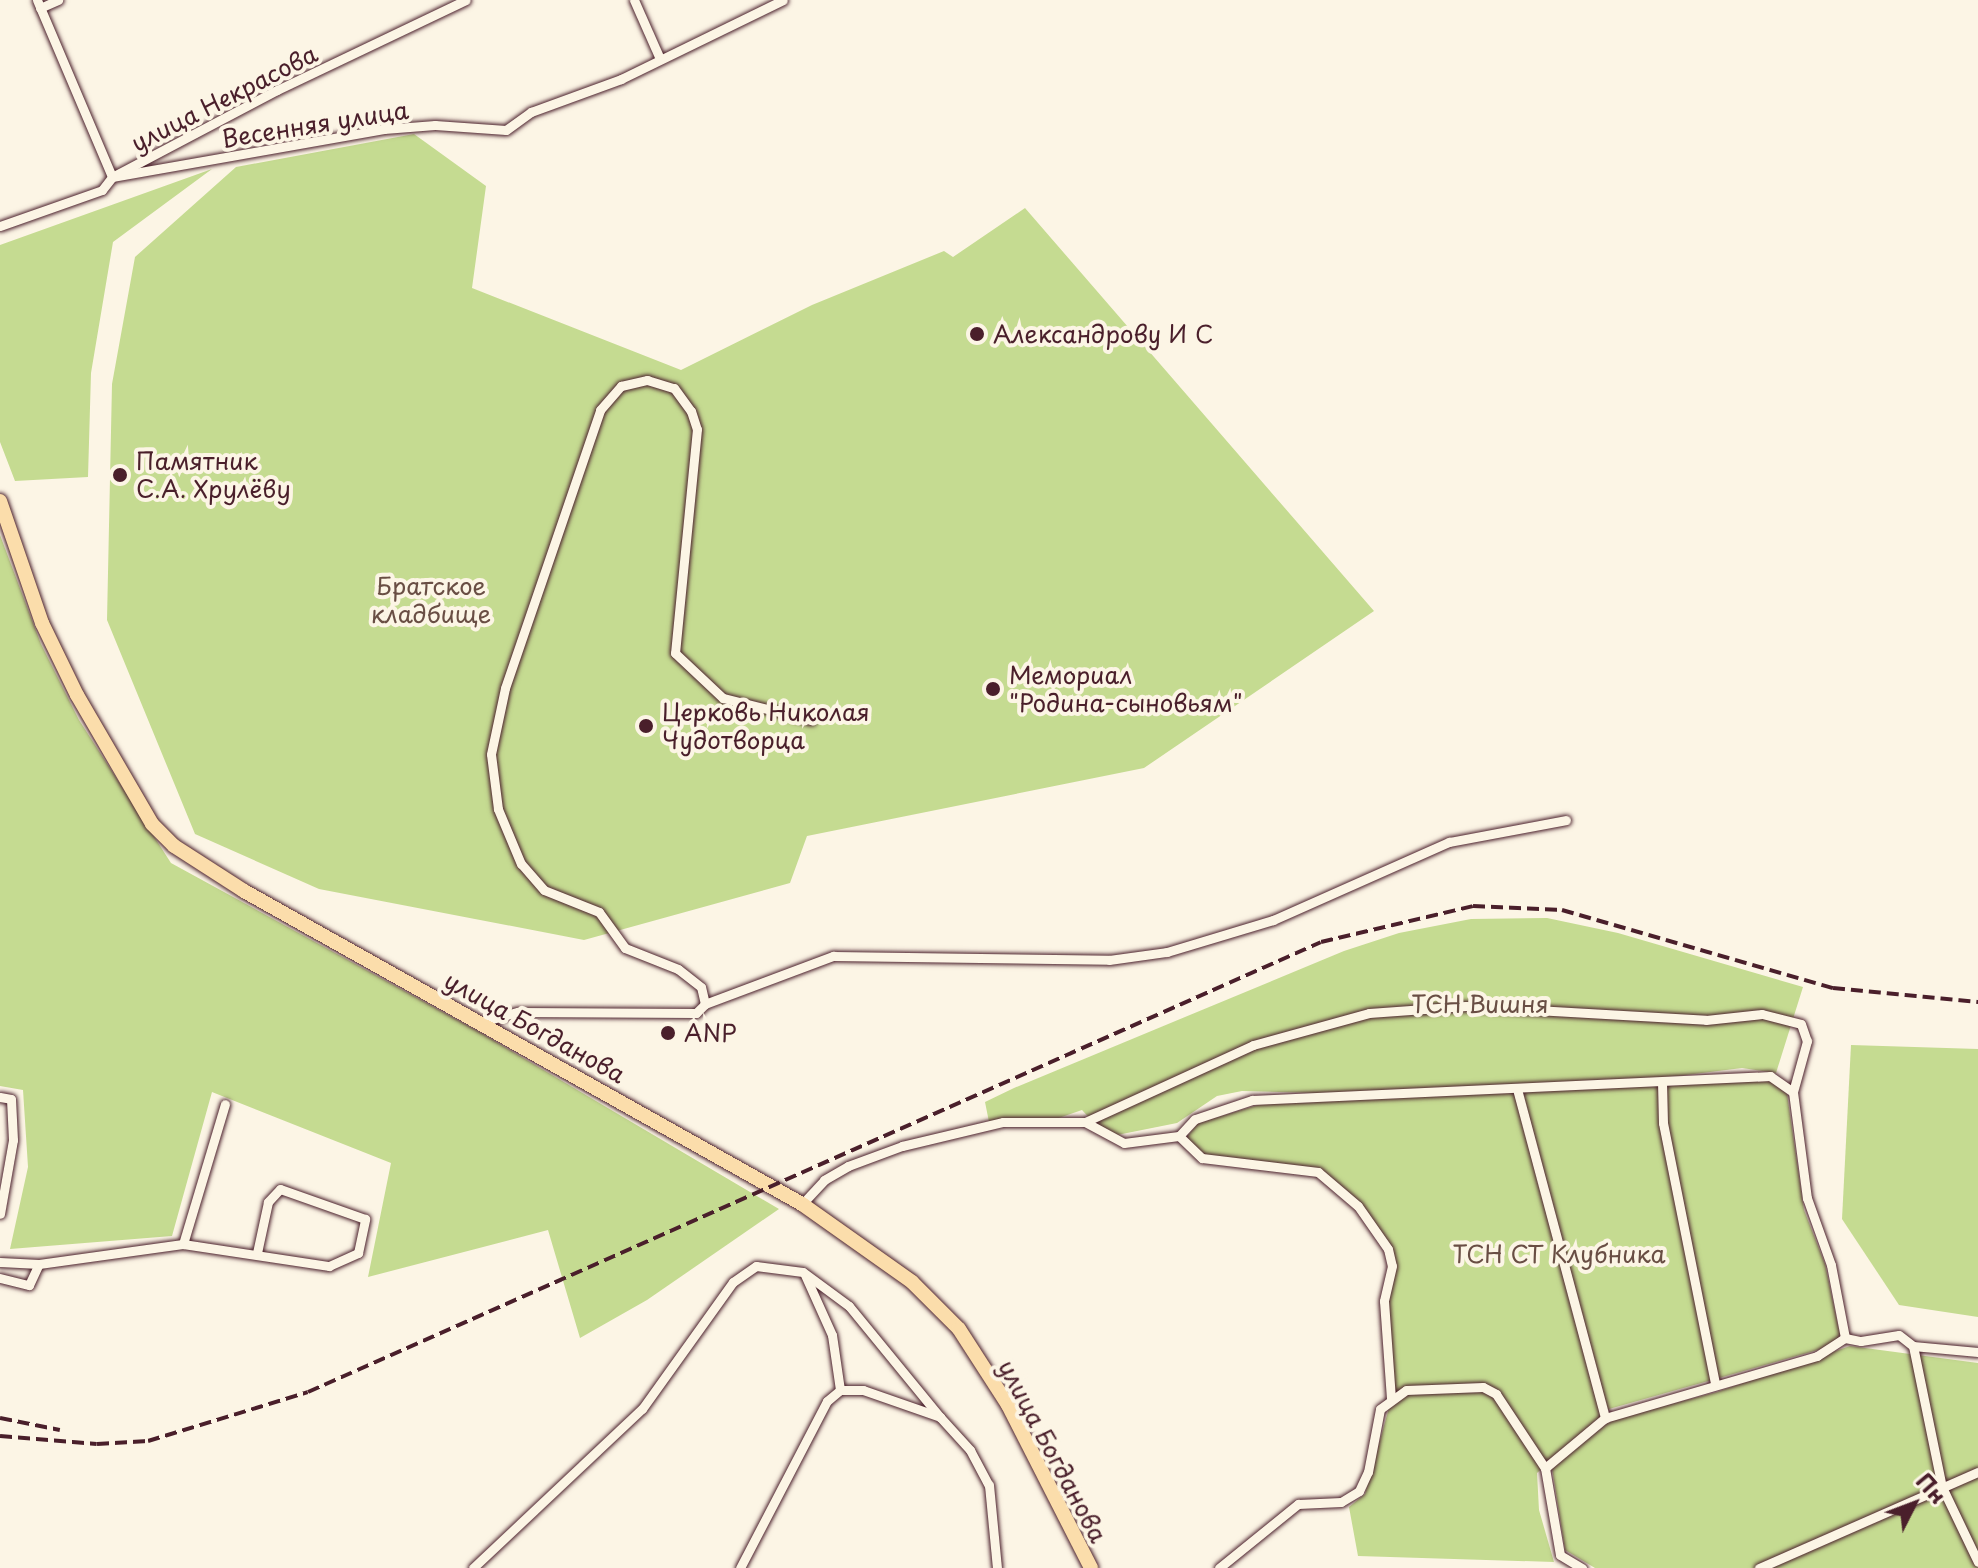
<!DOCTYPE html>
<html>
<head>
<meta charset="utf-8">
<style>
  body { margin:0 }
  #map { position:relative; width:1978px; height:1568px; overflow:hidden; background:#fcf5e5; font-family:"Playpen Sans",sans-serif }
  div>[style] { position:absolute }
  .green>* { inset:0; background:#c5db91 }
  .roads { filter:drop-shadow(0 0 2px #4a1f2b) drop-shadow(0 0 2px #4a1f2b) }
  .minor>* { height:9px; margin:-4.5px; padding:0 4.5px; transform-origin:4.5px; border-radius:4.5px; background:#fcf5e5 }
  .primary>* { height:14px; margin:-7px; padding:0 7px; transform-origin:7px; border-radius:7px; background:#fbddab }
  .rail>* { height:4px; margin-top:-2px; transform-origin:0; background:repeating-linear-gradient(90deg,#4a1f2b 0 12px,transparent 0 18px) }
  .dots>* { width:22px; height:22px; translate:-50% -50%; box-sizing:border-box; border:4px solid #fcf5e5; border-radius:50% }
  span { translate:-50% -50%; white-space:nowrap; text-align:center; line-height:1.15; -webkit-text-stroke:8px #fcf5e5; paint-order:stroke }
  .street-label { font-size:24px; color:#4a1f2b }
  .poi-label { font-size:24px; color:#4a1f2b }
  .left { translate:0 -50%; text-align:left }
  .park-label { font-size:24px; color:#694e44 }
  .north { position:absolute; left:1874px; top:1464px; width:80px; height:80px; -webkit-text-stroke:6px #fcf5e5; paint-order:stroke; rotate:48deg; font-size:22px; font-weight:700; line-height:32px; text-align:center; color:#4a1f2b }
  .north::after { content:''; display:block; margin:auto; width:28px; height:36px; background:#4a1f2b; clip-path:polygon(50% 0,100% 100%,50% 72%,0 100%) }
</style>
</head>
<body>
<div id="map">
  <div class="green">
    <i style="clip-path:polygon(414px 134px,486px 186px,472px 288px,681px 370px,812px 305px,944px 251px,953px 257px,1025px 208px,1374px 611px,1144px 768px,807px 836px,790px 883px,584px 940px,319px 889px,195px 834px,107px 620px,112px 384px,135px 257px,236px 167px)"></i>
    <i style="clip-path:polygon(212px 169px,113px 242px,91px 373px,88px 477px,15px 481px,0 442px,0 245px)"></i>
    <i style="clip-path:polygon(0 535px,41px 644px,79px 720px,171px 863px,481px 1033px,779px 1209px,647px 1300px,580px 1338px,548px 1230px,368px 1277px,391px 1163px,212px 1092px,172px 1236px,10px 1249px,28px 1167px,23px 1090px,0 1086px)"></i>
    <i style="clip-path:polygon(1547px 918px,1618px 933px,1803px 987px,1776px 1073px,1742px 1068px,1670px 1077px,1353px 1094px,1242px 1091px,1217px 1096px,1177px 1123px,1117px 1135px,1096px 1125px,1082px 1110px,1050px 1121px,989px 1122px,985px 1102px,1014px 1088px,1344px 951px,1399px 933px,1471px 919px)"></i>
    <i style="clip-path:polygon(1851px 1045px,1978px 1049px,1978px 1317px,1899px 1305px,1842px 1219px)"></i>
    <i style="clip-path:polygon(1720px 1078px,1769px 1080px,1787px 1094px,1804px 1210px,1825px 1264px,1840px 1335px,1832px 1346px,1609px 1409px,1537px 1473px,1539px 1510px,1554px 1562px,1358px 1556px,1349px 1507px,1365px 1494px,1394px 1390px,1388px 1304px,1396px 1269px,1392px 1249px,1320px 1169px,1205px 1155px,1186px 1138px,1198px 1123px,1268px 1102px,1685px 1085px)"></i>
    <i style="clip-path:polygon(1850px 1346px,1978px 1363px,1978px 1568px,1595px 1568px,1565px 1550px,1552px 1468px,1611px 1420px,1717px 1392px)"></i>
  </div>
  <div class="roads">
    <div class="minor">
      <i style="left:37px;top:0;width:192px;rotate:67deg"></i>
      <i style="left:634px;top:0;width:64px;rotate:66.2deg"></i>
      <i style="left:40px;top:8px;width:20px;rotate:-24deg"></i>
      <i style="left:112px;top:177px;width:276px;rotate:-10deg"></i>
      <i style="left:384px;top:129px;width:51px;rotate:-4.5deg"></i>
      <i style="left:435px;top:125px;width:71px;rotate:4deg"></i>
      <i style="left:506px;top:130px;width:31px;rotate:-36deg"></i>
      <i style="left:531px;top:112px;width:96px;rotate:-20.1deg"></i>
      <i style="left:621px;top:79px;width:180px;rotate:-26deg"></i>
      <i style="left:0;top:226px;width:108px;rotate:-19.4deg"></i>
      <i style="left:102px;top:190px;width:16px;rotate:-52deg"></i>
      <i style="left:112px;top:177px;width:187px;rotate:-27.8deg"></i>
      <i style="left:277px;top:90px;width:209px;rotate:-25.5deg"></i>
      <i style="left:705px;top:1004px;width:137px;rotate:-20.6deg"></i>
      <i style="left:833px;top:956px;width:276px;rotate:0.8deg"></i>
      <i style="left:1109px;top:960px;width:59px;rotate:-7.9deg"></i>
      <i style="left:1167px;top:952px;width:111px;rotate:-16.8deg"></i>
      <i style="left:1273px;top:920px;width:193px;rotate:-23.9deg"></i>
      <i style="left:1449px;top:842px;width:119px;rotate:-10.6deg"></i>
      <i style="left:482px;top:1022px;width:37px;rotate:-16deg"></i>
      <i style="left:518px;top:1012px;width:178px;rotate:0.3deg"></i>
      <i style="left:696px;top:1013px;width:13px;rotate:-45deg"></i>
      <i style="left:705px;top:1004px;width:17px;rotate:-103deg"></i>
      <i style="left:701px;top:987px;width:29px;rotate:-142deg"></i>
      <i style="left:678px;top:969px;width:57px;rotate:-158.4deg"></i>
      <i style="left:625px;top:948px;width:44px;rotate:-125.8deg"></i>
      <i style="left:599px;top:912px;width:59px;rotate:-158.2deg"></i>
      <i style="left:544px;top:890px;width:35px;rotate:-131deg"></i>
      <i style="left:521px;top:864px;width:60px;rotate:-112.7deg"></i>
      <i style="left:498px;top:809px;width:55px;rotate:-97.3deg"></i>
      <i style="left:491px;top:754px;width:67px;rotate:-78deg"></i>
      <i style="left:505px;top:688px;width:294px;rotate:-71.1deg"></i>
      <i style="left:600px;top:410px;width:32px;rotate:-49deg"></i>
      <i style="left:621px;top:386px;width:27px;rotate:-13deg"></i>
      <i style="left:647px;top:380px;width:28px;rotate:17deg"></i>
      <i style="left:674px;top:388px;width:29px;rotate:54deg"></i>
      <i style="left:691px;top:411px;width:19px;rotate:72deg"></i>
      <i style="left:697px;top:429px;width:225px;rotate:95.6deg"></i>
      <i style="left:675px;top:653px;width:66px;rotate:43.2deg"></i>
      <i style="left:723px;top:698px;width:91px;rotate:14deg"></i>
      <i style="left:1662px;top:1082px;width:41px;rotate:88.6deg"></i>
      <i style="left:1663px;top:1123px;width:265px;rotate:78.7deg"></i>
      <i style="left:1517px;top:1089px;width:341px;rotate:75deg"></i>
      <i style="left:0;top:1097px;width:11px;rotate:10deg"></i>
      <i style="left:11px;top:1099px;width:41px;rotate:87.2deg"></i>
      <i style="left:13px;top:1140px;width:75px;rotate:100deg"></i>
      <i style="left:1085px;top:1122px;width:185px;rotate:-24.6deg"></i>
      <i style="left:1253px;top:1045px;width:120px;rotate:-15.4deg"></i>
      <i style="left:1369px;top:1013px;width:97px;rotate:-4.1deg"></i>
      <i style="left:1466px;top:1006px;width:240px;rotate:3.3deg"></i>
      <i style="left:1706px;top:1020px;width:56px;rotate:-6.1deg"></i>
      <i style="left:1762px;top:1014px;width:40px;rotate:14.4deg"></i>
      <i style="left:1801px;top:1024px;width:18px;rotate:71deg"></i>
      <i style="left:1807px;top:1041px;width:53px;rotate:105.4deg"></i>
      <i style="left:1179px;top:1136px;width:32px;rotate:44deg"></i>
      <i style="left:1202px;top:1158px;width:117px;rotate:6.9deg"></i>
      <i style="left:1318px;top:1172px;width:52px;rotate:40.4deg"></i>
      <i style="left:1358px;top:1206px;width:52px;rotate:55.1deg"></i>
      <i style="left:1388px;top:1249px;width:17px;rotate:77deg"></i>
      <i style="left:1392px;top:1266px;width:36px;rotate:103deg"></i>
      <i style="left:1384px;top:1301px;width:98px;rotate:85.9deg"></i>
      <i style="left:802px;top:1204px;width:33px;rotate:-47deg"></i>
      <i style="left:824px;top:1180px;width:28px;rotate:-30deg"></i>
      <i style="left:848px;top:1166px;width:58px;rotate:-20.3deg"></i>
      <i style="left:902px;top:1146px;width:104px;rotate:-13.4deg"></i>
      <i style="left:1003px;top:1122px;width:82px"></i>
      <i style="left:1085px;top:1122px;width:44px;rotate:28.3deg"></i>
      <i style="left:1124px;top:1143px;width:55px;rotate:-7.3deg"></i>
      <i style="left:1179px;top:1136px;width:23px;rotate:-47deg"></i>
      <i style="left:1195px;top:1119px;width:60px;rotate:-18.4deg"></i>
      <i style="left:1252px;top:1100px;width:519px;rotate:-2.65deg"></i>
      <i style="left:1770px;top:1076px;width:28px;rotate:35deg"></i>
      <i style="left:1793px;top:1092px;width:107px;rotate:82.5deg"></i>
      <i style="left:1807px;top:1198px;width:71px;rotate:70.3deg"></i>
      <i style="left:1831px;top:1265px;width:74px;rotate:79.1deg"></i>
      <i style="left:183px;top:1244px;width:146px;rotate:-73.3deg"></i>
      <i style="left:0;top:1262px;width:39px;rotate:3deg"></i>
      <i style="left:39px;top:1264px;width:145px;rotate:-7.9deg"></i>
      <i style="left:183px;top:1244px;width:148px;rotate:8.6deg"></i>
      <i style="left:329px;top:1266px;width:32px;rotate:-24deg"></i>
      <i style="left:358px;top:1253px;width:35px;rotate:-78deg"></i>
      <i style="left:365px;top:1219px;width:90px;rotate:-160.6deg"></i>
      <i style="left:280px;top:1189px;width:18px;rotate:133deg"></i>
      <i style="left:268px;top:1202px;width:52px;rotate:102.2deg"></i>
      <i style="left:805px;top:1275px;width:66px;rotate:65.8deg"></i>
      <i style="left:832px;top:1335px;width:56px;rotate:81.7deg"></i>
      <i style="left:0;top:1278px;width:30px;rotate:14deg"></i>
      <i style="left:29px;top:1285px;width:23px;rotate:-65deg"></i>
      <i style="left:1913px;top:1346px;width:144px;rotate:78.4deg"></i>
      <i style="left:1942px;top:1487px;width:83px;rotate:64.4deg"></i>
      <i style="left:1545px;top:1468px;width:88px;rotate:80.2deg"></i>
      <i style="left:1560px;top:1555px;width:26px;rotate:31deg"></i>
      <i style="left:473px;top:1568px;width:232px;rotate:-43.3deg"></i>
      <i style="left:642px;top:1409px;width:156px;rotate:-54.4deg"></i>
      <i style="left:733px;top:1282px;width:28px;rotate:-35deg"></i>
      <i style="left:756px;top:1266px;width:47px;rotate:7.3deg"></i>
      <i style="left:803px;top:1272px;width:57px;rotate:36.5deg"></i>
      <i style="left:849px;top:1306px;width:144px;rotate:50.7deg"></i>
      <i style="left:740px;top:1568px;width:188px;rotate:-62.5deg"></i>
      <i style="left:827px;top:1401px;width:17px;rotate:-40deg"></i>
      <i style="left:840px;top:1390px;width:23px"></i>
      <i style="left:863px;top:1390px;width:82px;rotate:19.3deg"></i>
      <i style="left:940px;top:1417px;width:45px;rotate:47.7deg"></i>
      <i style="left:970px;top:1450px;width:40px;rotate:62deg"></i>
      <i style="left:989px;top:1485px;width:83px;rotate:84.5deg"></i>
      <i style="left:1219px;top:1568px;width:102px;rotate:-39deg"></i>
      <i style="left:1298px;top:1504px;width:43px;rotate:-2.7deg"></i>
      <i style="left:1341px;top:1502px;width:21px;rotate:-31deg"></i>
      <i style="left:1359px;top:1491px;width:21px;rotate:-65deg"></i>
      <i style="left:1368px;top:1472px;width:64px;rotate:-79.2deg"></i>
      <i style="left:1380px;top:1409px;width:32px;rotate:-36deg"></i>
      <i style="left:1406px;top:1390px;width:77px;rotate:-2.2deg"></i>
      <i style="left:1483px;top:1387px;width:15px;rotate:28deg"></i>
      <i style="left:1496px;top:1394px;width:89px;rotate:56.5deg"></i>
      <i style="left:1545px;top:1468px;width:78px;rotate:-39.8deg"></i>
      <i style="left:1605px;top:1418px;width:221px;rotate:-16.3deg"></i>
      <i style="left:1817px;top:1356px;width:33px;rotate:-33deg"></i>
      <i style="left:1845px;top:1338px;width:16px;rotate:11deg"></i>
      <i style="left:1861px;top:1341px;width:38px;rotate:-9deg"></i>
      <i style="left:1899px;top:1335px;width:18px;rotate:38deg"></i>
      <i style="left:1913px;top:1346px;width:65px;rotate:5.3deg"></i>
      <i style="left:1759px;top:1568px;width:239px;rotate:-23.7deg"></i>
    </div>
    <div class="primary">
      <i style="left:0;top:501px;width:129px;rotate:71deg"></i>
      <i style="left:42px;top:623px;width:80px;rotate:64.1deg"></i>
      <i style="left:77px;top:695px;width:149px;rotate:59.8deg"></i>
      <i style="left:152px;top:824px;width:31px;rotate:45deg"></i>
      <i style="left:174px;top:846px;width:83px;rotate:32.7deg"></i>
      <i style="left:244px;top:891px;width:640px;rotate:29.29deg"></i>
      <i style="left:802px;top:1204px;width:135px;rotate:35.3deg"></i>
      <i style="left:912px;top:1282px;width:66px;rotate:45deg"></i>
      <i style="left:959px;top:1329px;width:90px;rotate:57.2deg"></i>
      <i style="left:1008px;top:1405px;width:183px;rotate:63deg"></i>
    </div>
  </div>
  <div class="rail">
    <i style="left:0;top:1418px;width:61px;rotate:11.3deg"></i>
    <i style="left:0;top:1436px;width:97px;rotate:4.7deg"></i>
    <i style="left:97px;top:1444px;width:51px;rotate:-3.4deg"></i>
    <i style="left:148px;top:1441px;width:167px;rotate:-17deg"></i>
    <i style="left:308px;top:1392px;width:1108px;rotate:-23.95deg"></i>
    <i style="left:1321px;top:942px;width:156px;rotate:-13.3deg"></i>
    <i style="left:1473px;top:906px;width:89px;rotate:2.6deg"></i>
    <i style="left:1562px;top:910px;width:282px;rotate:16.1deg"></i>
    <i style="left:1833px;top:988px;width:146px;rotate:5.5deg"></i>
  </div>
  <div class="dots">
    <i style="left:977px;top:334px;background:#4a1f2b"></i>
    <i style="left:120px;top:475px;background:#4a1f2b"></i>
    <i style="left:993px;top:689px;background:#4a1f2b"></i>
    <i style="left:646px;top:726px;background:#4a1f2b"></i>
    <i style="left:668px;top:1033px;background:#4a1f2b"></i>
  </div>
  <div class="street-label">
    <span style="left:224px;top:98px;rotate:-27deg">улица Некрасова</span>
    <span style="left:315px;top:124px;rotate:-9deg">Весенняя улица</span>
    <span style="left:535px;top:1027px;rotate:29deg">улица Богданова</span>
    <span style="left:1053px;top:1451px;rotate:62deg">улица Богданова</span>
  </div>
  <div class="poi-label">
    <span class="left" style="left:993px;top:334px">Александрову И С</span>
    <span class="left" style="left:136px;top:475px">Памятник<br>С.А. Хрулёву</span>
    <span class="left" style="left:1009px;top:689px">Мемориал<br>"Родина-сыновьям"</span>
    <span class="left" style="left:662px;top:726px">Церковь Николая<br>Чудотворца</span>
    <span class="left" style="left:684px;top:1033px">ANP</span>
  </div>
  <div class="park-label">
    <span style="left:431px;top:600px">Братское<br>кладбище</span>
    <span style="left:1480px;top:1004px">ТСН Вишня</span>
    <span style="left:1559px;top:1254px">ТСН СТ Клубника</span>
  </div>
  <div class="north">Пн</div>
</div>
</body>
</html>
